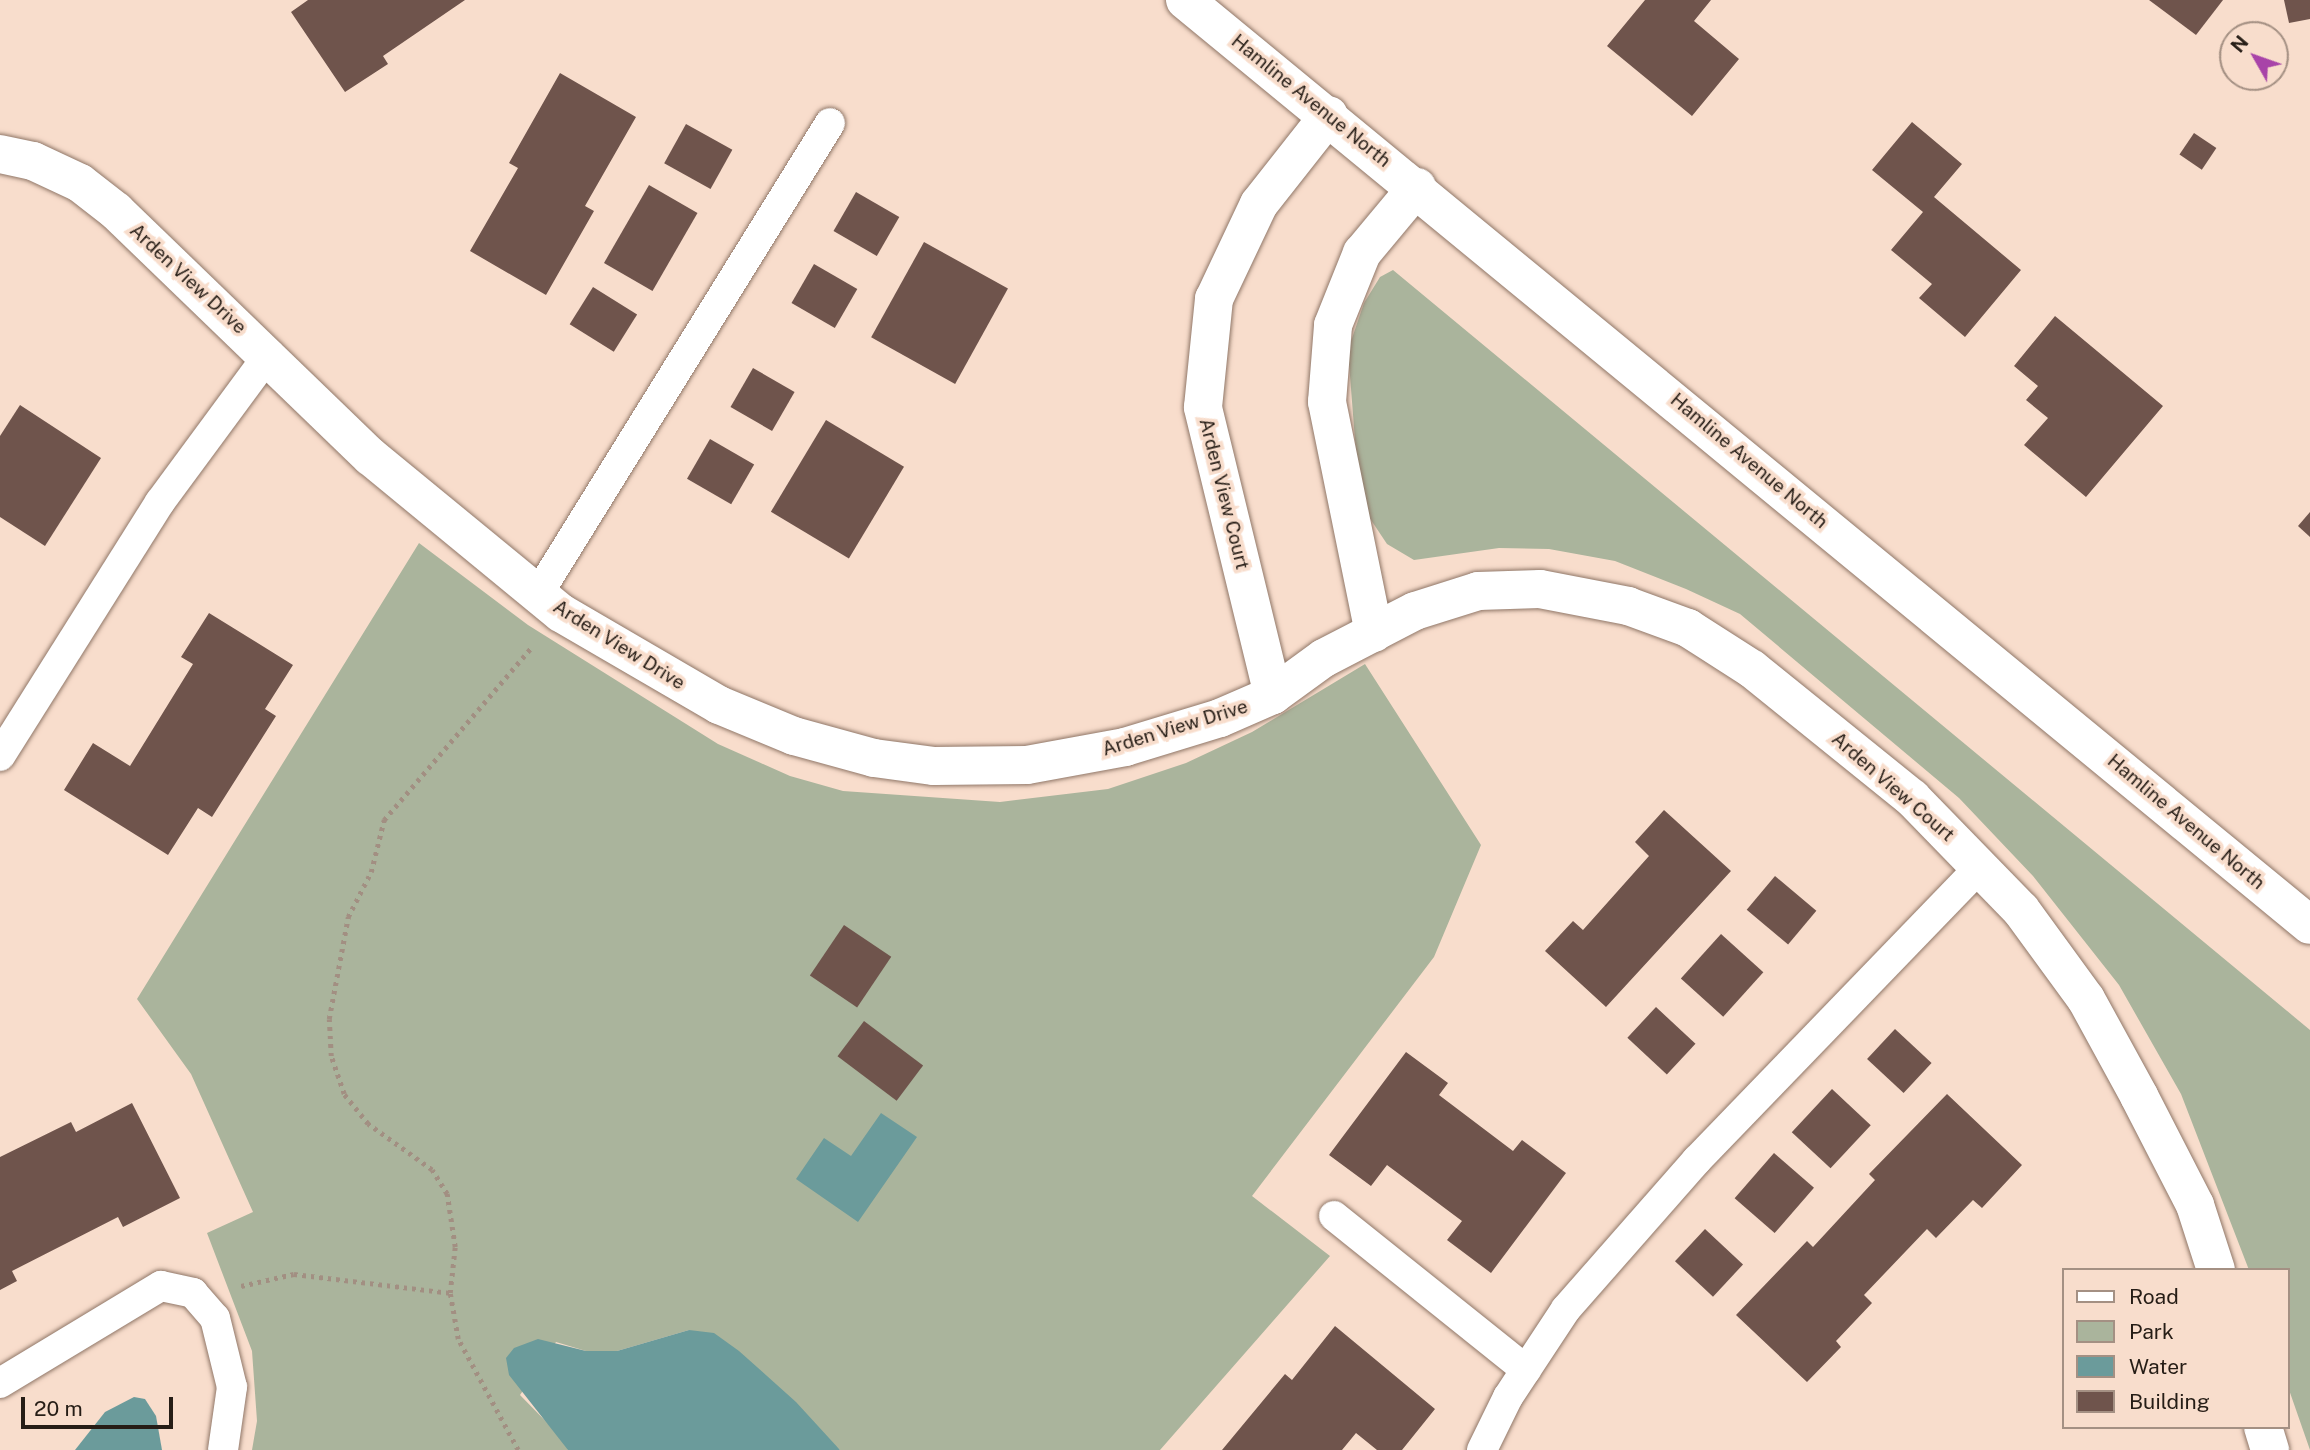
<!DOCTYPE html>
<html>
<head>
<meta charset="utf-8">
<style>
  body { margin:0 }
  #map { position:relative; width:2310px; height:1450px; overflow:hidden; background:#f8ddcc; font-family:"Public Sans",sans-serif }
  div>[style] { position:absolute }
  .green>* { inset:0; background:#aab49c }
  .water>* { inset:0; background:#6b9b9b }
  .building>* { inset:0; background:#6f544c; transform-origin:0 0 }
  .path>* { height:4.5px; margin-top:-2.25px; transform-origin:0; background:repeating-linear-gradient(90deg,#a28f82 0 3.5px,transparent 0 8.5px) }
  .roads { filter:drop-shadow(0 0 2px #907768) drop-shadow(0 0 2px #907768) }
  .lane>* { height:30px; margin:-15px; padding:0 15px; transform-origin:15px; border-radius:15px; background:#fff }
  .street>* { height:38px; margin:-19px; padding:0 19px; transform-origin:19px; border-radius:19px; background:#fff }
  .primary>* { height:38px; margin:-19px; padding:0 19px; transform-origin:19px; border-radius:19px; background:#fff }
  span { translate:-50% -50%; white-space:nowrap; text-align:center; line-height:1.15; -webkit-text-stroke:7px #f8ddcc; paint-order:stroke }
  .street-label { font-size:19px; color:#261d16 }
  .legend { position:absolute; left:2062px; top:1268px; width:228px; height:161px; box-sizing:border-box; background:#f8ddcc; border:2px solid #a49083; margin:0; padding:9px 12px; list-style:none; font-size:21px; color:#261d16 }
  .legend li { display:flex; align-items:center; gap:14px; height:35px }
  .legend b { width:35px; border:2px solid #a49083 }
  .north { position:absolute; left:2219px; top:21px; width:70px; height:70px; box-sizing:border-box; background:#f8ddcc; border:2px solid #a49083; border-radius:50%; rotate:310deg; font-size:19px; font-weight:700; line-height:28px; text-align:center; color:#261d16 }
  .north::after { content:''; display:block; margin:auto; width:24px; height:32px; background:#a843a8; clip-path:polygon(50% 0,100% 100%,50% 72%,0 100%) }
  .scale { position:absolute; left:21px; top:1397px; width:152px; height:32px; box-sizing:border-box; border:4px solid #261d16; border-top:0; padding-left:9px; font-size:21px; line-height:24px; white-space:nowrap; color:#261d16; -webkit-text-stroke:5px #f8ddcc; paint-order:stroke }
</style>
</head>
<body>
<div id="map">
  <div class="green">
    <i style="clip-path:polygon(1393px 270px,2310px 1030px,2310px 1450px,2287px 1384px,2287px 1270px,2249px 1270px,2181px 1094px,2119px 985px,2033px 876px,1959px 798px,1740px 614px,1686px 589px,1615px 561px,1549px 549px,1499px 548px,1414px 560px,1387px 544px,1369px 517px,1356px 453px,1348px 350px,1364px 303px,1380px 277px)"></i>
    <i style="clip-path:polygon(419px 543px,528px 625px,718px 744px,790px 776px,843px 791px,1000px 802px,1108px 789px,1186px 763px,1252px 732px,1365px 664px,1481px 845px,1434px 957px,1252px 1196px,1330px 1256px,1160px 1450px,840px 1450px,689px 1330px,617px 1351px,586px 1351px,556px 1342px,520px 1395px,566px 1442px,568px 1450px,252px 1450px,257px 1421px,252px 1351px,207px 1233px,253px 1212px,191px 1074px,137px 999px)"></i>
  </div>
  <div class="water">
    <i style="clip-path:polygon(881px 1113px,917px 1137px,858px 1222px,796px 1179px,824px 1138px,851px 1156px)"></i>
    <i style="clip-path:polygon(689px 1330px,714px 1333px,739px 1351px,796px 1402px,840px 1450px,568px 1450px,509px 1375px,506px 1358px,514px 1348px,538px 1339px,586px 1351px,617px 1351px)"></i>
    <i style="clip-path:polygon(134px 1397px,145px 1399px,156px 1416px,162px 1450px,75px 1450px,105px 1412px)"></i>
  </div>
  <div class="building">
    <i style="clip-path:polygon(308px 0,465px 0,383px 56px,388px 64px,345px 92px,291px 12px)"></i>
    <i style="clip-path:polygon(1645px 0,1711px 0,1694px 21px,1739px 59px,1692px 116px,1607px 46px)"></i>
    <i style="clip-path:polygon(2149px 0,2223px 0,2196px 35px)"></i>
    <i style="clip-path:polygon(2284px 0,2310px 0,2310px 19px,2289px 23px)"></i>
    <i style="clip-path:polygon(560px 73px,636px 117px,585px 206px,594px 211px,546px 295px,470px 251px,518px 168px,509px 163px)"></i>
    <i style="clip-path:polygon(1912px 122px,1962px 164px,1934px 197px,2021px 270px,1965px 337px,1919px 298px,1932px 284px,1891px 250px,1923px 212px,1872px 170px)"></i>
    <i style="left:686px;top:124px;width:53px;height:45px;rotate:29deg"></i>
    <i style="left:2194px;top:133px;width:27px;height:26px;rotate:34deg"></i>
    <i style="left:649px;top:185px;width:56px;height:90px;rotate:30deg"></i>
    <i style="left:856px;top:192px;width:50px;height:45px;rotate:30deg"></i>
    <i style="left:924px;top:242px;width:96px;height:109px;rotate:29deg"></i>
    <i style="left:814px;top:264px;width:50px;height:45px;rotate:30deg"></i>
    <i style="left:593px;top:287px;width:52px;height:44px;rotate:32deg"></i>
    <i style="clip-path:polygon(2055px 316px,2163px 406px,2086px 497px,2024px 445px,2048px 418px,2026px 400px,2038px 386px,2014px 366px)"></i>
    <i style="left:753px;top:368px;width:48px;height:45px;rotate:30deg"></i>
    <i style="clip-path:polygon(20px 405px,101px 458px,45px 546px,0 517px,0 436px)"></i>
    <i style="left:826px;top:420px;width:91px;height:107px;rotate:31deg"></i>
    <i style="left:710px;top:439px;width:51px;height:46px;rotate:30deg"></i>
    <i style="clip-path:polygon(2310px 512px,2310px 537px,2298px 526px)"></i>
    <i style="clip-path:polygon(209px 613px,293px 665px,265px 709px,276px 716px,212px 817px,198px 808px,168px 855px,64px 790px,93px 743px,130px 766px,193px 664px,181px 657px)"></i>
    <i style="clip-path:polygon(1664px 810px,1731px 871px,1606px 1007px,1545px 951px,1573px 921px,1583px 930px,1649px 856px,1635px 842px)"></i>
    <i style="left:1775px;top:876px;width:54px;height:44px;rotate:40deg"></i>
    <i style="left:844px;top:925px;width:57px;height:61px;rotate:34deg"></i>
    <i style="left:1721px;top:934px;width:57px;height:60px;rotate:42deg"></i>
    <i style="left:1656px;top:1007px;width:54px;height:42px;rotate:43deg"></i>
    <i style="left:864px;top:1021px;width:74px;height:44px;rotate:37deg"></i>
    <i style="left:1895px;top:1029px;width:50px;height:41px;rotate:43deg"></i>
    <i style="clip-path:polygon(1406px 1052px,1448px 1083px,1439px 1095px,1513px 1151px,1522px 1140px,1566px 1173px,1491px 1273px,1447px 1240px,1462px 1221px,1387px 1165px,1371px 1186px,1329px 1155px)"></i>
    <i style="left:1832px;top:1089px;width:53px;height:59px;rotate:43deg"></i>
    <i style="clip-path:polygon(1947px 1094px,2022px 1165px,1982px 1208px,1973px 1200px,1936px 1238px,1927px 1229px,1864px 1295px,1872px 1303px,1836px 1341px,1841px 1347px,1807px 1382px,1736px 1315px,1807px 1241px,1813px 1247px,1875px 1180px,1869px 1174px)"></i>
    <i style="clip-path:polygon(132px 1103px,180px 1198px,123px 1227px,118px 1217px,12px 1271px,17px 1281px,0 1290px,0 1157px,71px 1122px,76px 1132px)"></i>
    <i style="left:1774px;top:1153px;width:53px;height:60px;rotate:41deg"></i>
    <i style="left:1705px;top:1229px;width:52px;height:44px;rotate:43deg"></i>
    <i style="clip-path:polygon(1335px 1326px,1435px 1409px,1402px 1450px,1377px 1450px,1356px 1433px,1342px 1450px,1222px 1450px,1285px 1374px,1292px 1380px)"></i>
  </div>
  <div class="path">
    <i style="left:241px;top:1286px;width:54px;rotate:-12.8deg"></i>
    <i style="left:294px;top:1274px;width:157px;rotate:6.9deg"></i>
    <i style="left:518px;top:1450px;width:126px;rotate:-118.4deg"></i>
    <i style="left:458px;top:1339px;width:47px;rotate:-99.9deg"></i>
    <i style="left:450px;top:1293px;width:46px;rotate:-83.8deg"></i>
    <i style="left:455px;top:1247px;width:54px;rotate:-98.6deg"></i>
    <i style="left:447px;top:1194px;width:28px;rotate:-122deg"></i>
    <i style="left:432px;top:1170px;width:79px;rotate:-144.3deg"></i>
    <i style="left:368px;top:1124px;width:38px;rotate:-129deg"></i>
    <i style="left:344px;top:1094px;width:40px;rotate:-108.9deg"></i>
    <i style="left:331px;top:1056px;width:37px;rotate:-93deg"></i>
    <i style="left:329px;top:1019px;width:104px;rotate:-79.4deg"></i>
    <i style="left:348px;top:917px;width:51px;rotate:-62.9deg"></i>
    <i style="left:371px;top:872px;width:54px;rotate:-76deg"></i>
    <i style="left:384px;top:820px;width:226px;rotate:-49.5deg"></i>
  </div>
  <div class="roads">
    <div class="lane">
      <i style="left:538px;top:594px;width:554px;rotate:-58.2deg"></i>
      <i style="left:0;top:756px;width:300px;rotate:-57.8deg"></i>
      <i style="left:160px;top:502px;width:184px;rotate:-53.6deg"></i>
      <i style="left:1334px;top:1216px;width:246px;rotate:38.7deg"></i>
      <i style="left:0;top:1383px;width:188px;rotate:-31.1deg"></i>
      <i style="left:161px;top:1286px;width:33px;rotate:12deg"></i>
      <i style="left:193px;top:1293px;width:33px;rotate:49deg"></i>
      <i style="left:215px;top:1318px;width:71px;rotate:76.2deg"></i>
      <i style="left:232px;top:1387px;width:64px;rotate:98.1deg"></i>
      <i style="left:1482px;top:1450px;width:59px;rotate:-63.9deg"></i>
      <i style="left:1508px;top:1397px;width:105px;rotate:-56.6deg"></i>
      <i style="left:1566px;top:1309px;width:198px;rotate:-48.7deg"></i>
      <i style="left:1697px;top:1160px;width:409px;rotate:-46deg"></i>
    </div>
    <div class="street">
      <i style="left:0;top:154px;width:34px;rotate:12deg"></i>
      <i style="left:33px;top:161px;width:52px;rotate:25.1deg"></i>
      <i style="left:80px;top:183px;width:46px;rotate:37.9deg"></i>
      <i style="left:116px;top:211px;width:354px;rotate:44deg"></i>
      <i style="left:371px;top:457px;width:246px;rotate:39.4deg"></i>
      <i style="left:561px;top:613px;width:183px;rotate:30.2deg"></i>
      <i style="left:719px;top:705px;width:81px;rotate:22.5deg"></i>
      <i style="left:794px;top:736px;width:83px;rotate:15.4deg"></i>
      <i style="left:874px;top:758px;width:61px;rotate:7.6deg"></i>
      <i style="left:934px;top:766px;width:93px;rotate:-0.6deg"></i>
      <i style="left:1027px;top:765px;width:100px;rotate:-10.4deg"></i>
      <i style="left:1125px;top:747px;width:99px;rotate:-17deg"></i>
      <i style="left:1220px;top:718px;width:58px;rotate:-23.5deg"></i>
      <i style="left:1273px;top:695px;width:63px;rotate:-36deg"></i>
      <i style="left:1324px;top:658px;width:102px;rotate:-27.3deg"></i>
      <i style="left:1415px;top:611px;width:66px;rotate:-17.6deg"></i>
      <i style="left:1478px;top:591px;width:62px;rotate:-1.8deg"></i>
      <i style="left:1540px;top:589px;width:90px;rotate:10.9deg"></i>
      <i style="left:1628px;top:606px;width:64px;rotate:20.1deg"></i>
      <i style="left:1688px;top:628px;width:76px;rotate:32.6deg"></i>
      <i style="left:1752px;top:669px;width:206px;rotate:38.9deg"></i>
      <i style="left:1912px;top:798px;width:156px;rotate:45.8deg"></i>
      <i style="left:2021px;top:910px;width:110px;rotate:53.9deg"></i>
      <i style="left:2086px;top:999px;width:111px;rotate:61.3deg"></i>
      <i style="left:2139px;top:1096px;width:123px;rotate:62.8deg"></i>
      <i style="left:2195px;top:1205px;width:68px;rotate:72.1deg"></i>
      <i style="left:1374px;top:633px;width:236px;rotate:-101.5deg"></i>
      <i style="left:1327px;top:402px;width:77px;rotate:-85.5deg"></i>
      <i style="left:1333px;top:325px;width:78px;rotate:-68.1deg"></i>
      <i style="left:1362px;top:253px;width:86px;rotate:-50.2deg"></i>
      <i style="left:1273px;top:695px;width:296px;rotate:-103.7deg"></i>
      <i style="left:1203px;top:407px;width:109px;rotate:-84.2deg"></i>
      <i style="left:1214px;top:299px;width:105px;rotate:-64.7deg"></i>
      <i style="left:1259px;top:204px;width:113px;rotate:-51.8deg"></i>
      <i style="left:2263px;top:1427px;width:24px;rotate:73deg"></i>
    </div>
    <div class="primary">
      <i style="left:1185px;top:0;width:1456px;rotate:39.43deg"></i>
    </div>
  </div>
  <div class="street-label">
    <span style="left:1311px;top:101px;rotate:39deg">Hamline Avenue North</span>
    <span style="left:188px;top:279px;rotate:43deg">Arden View Drive</span>
    <span style="left:1749px;top:461px;rotate:40deg">Hamline Avenue North</span>
    <span style="left:1224px;top:494px;rotate:76deg">Arden View Court</span>
    <span style="left:619px;top:645px;rotate:32deg">Arden View Drive</span>
    <span style="left:1175px;top:728px;rotate:-17deg">Arden View Drive</span>
    <span style="left:1893px;top:787px;rotate:41deg">Arden View Court</span>
    <span style="left:2186px;top:822px;rotate:40deg">Hamline Avenue North</span>
  </div>
  <ul class="legend">
  <li><b style="height:9px;background:#fff"></b>Road</li>
  <li><b style="height:19px;background:#aab49c"></b>Park</li>
  <li><b style="height:19px;background:#6b9b9b"></b>Water</li>
  <li><b style="height:19px;background:#6f544c"></b>Building</li>
  </ul>
  <div class="north">N</div>
  <div class="scale">20 m</div>
</div>
</body>
</html>
